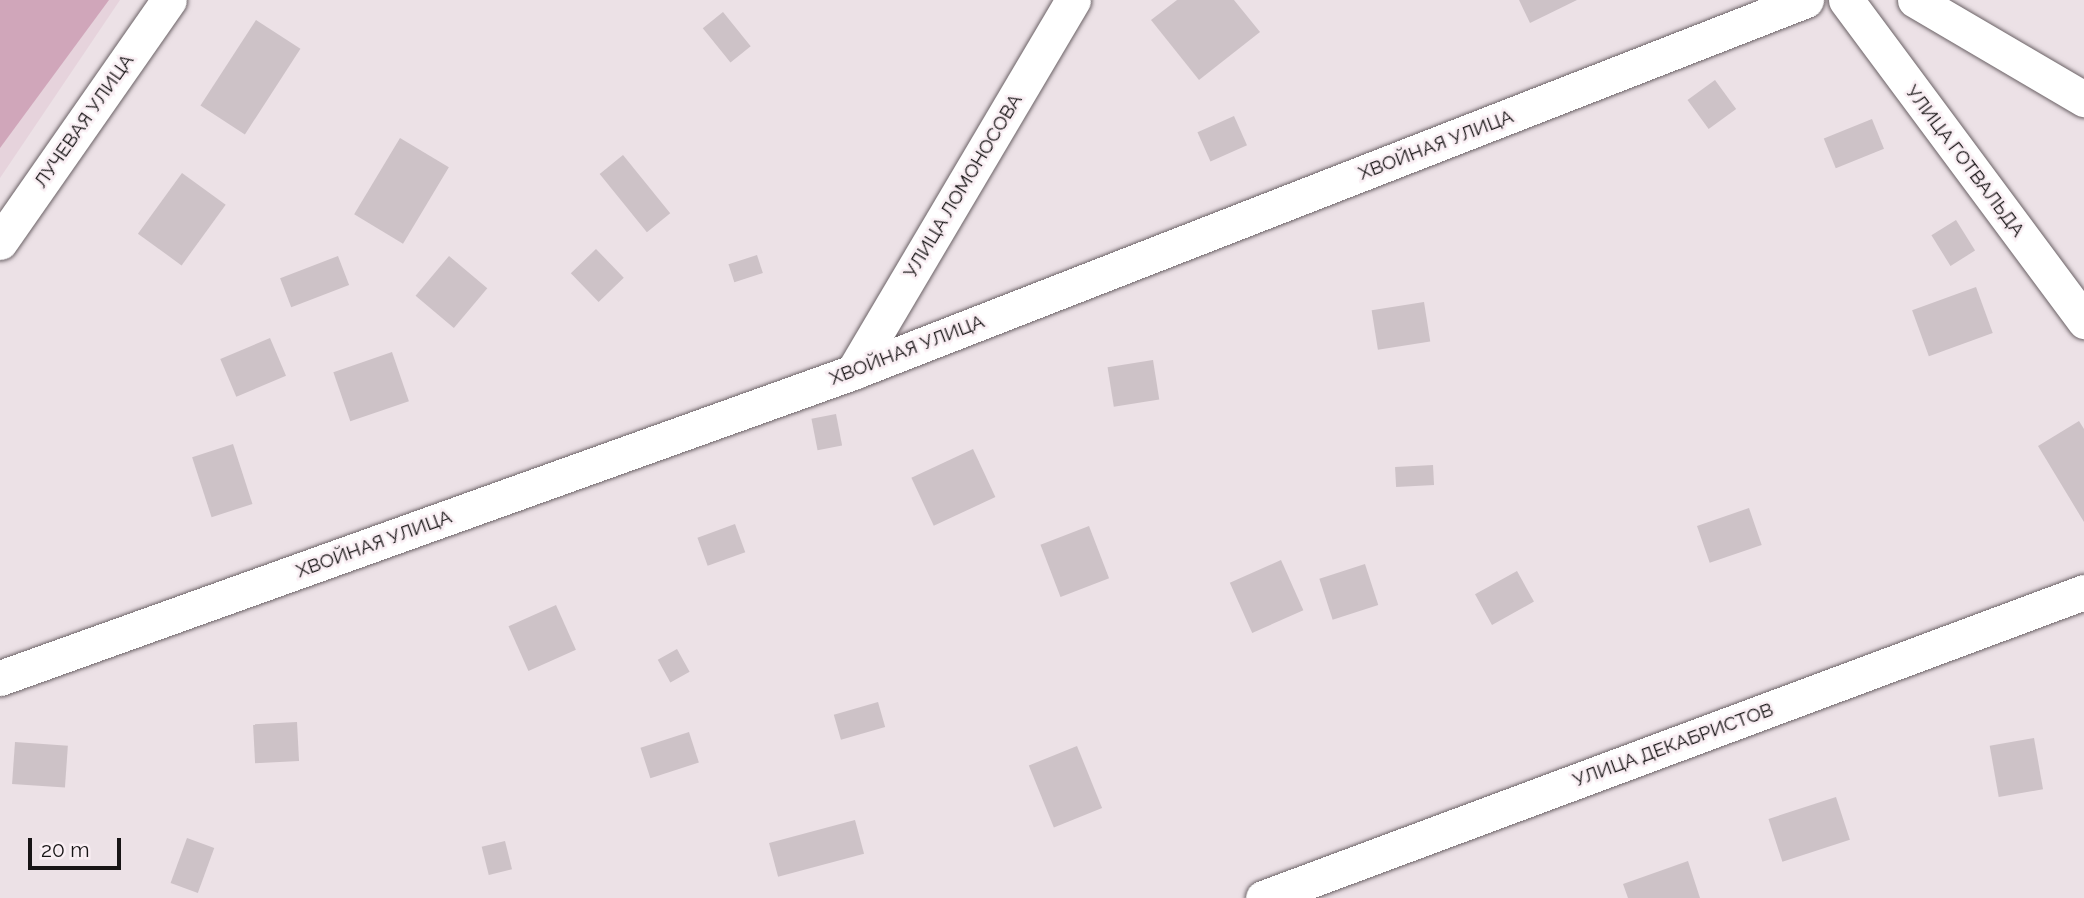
<!DOCTYPE html>
<html>
<head>
<meta charset="utf-8">
<style>
  body { margin:0 }
  #map { position:relative; width:2084px; height:898px; overflow:hidden; background:#ece1e6; font-family:Raleway,sans-serif }
  div>[style] { position:absolute }
  .built>* { inset:0; background:#e6d3dc }
  .green>* { inset:0; background:#d0a6ba }
  .building>* { inset:0; background:#cdc2c7; transform-origin:0 0 }
  .roads { filter:drop-shadow(0 0 2px #6a6165) drop-shadow(0 0 2px #6a6165) }
  .minor>* { height:35px; margin:-17.5px; padding:0 17.5px; transform-origin:17.5px; border-radius:17.5px; background:#fff }
  span { translate:-50% -50%; white-space:nowrap; text-align:center; line-height:1.15; -webkit-text-stroke:5px #f9eef3; paint-order:stroke }
  .street-label { font-size:19px; color:#171415 }
  .scale { position:absolute; left:28px; top:838px; width:93px; height:32px; box-sizing:border-box; border:4px solid #171415; border-top:0; padding-left:9px; font-size:21px; line-height:24px; white-space:nowrap; color:#171415; -webkit-text-stroke:5px #f9eef3; paint-order:stroke }
</style>
</head>
<body>
<div id="map">
  <div class="built">
    <i style="clip-path:polygon(0 0,120px 0,0 178px)"></i>
  </div>
  <div class="green">
    <i style="clip-path:polygon(0 0,109px 0,0 148px)"></i>
  </div>
  <div class="building">
    <i style="clip-path:polygon(1177px 0,1234px 0,1260px 32px,1199px 80px,1151px 20px)"></i>
    <i style="clip-path:polygon(1519px 0,1577px 0,1530px 23px)"></i>
    <i style="left:723px;top:12px;width:44px;height:26px;rotate:51deg"></i>
    <i style="left:256px;top:20px;width:53px;height:102px;rotate:33deg"></i>
    <i style="left:1715px;top:80px;width:36px;height:34px;rotate:54deg"></i>
    <i style="left:1234px;top:116px;width:32px;height:40px;rotate:66deg"></i>
    <i style="left:1872px;top:119px;width:32px;height:52px;rotate:68deg"></i>
    <i style="left:400px;top:138px;width:57px;height:89px;rotate:31deg"></i>
    <i style="left:623px;top:155px;width:75px;height:30px;rotate:51deg"></i>
    <i style="left:182px;top:173px;width:54px;height:75px;rotate:36deg"></i>
    <i style="left:1956px;top:220px;width:36px;height:29px;rotate:58deg"></i>
    <i style="left:596px;top:249px;width:40px;height:35px;rotate:46deg"></i>
    <i style="left:757px;top:255px;width:19px;height:30px;rotate:72deg"></i>
    <i style="left:338px;top:256px;width:31px;height:62px;rotate:69deg"></i>
    <i style="left:449px;top:256px;width:50px;height:52px;rotate:40deg"></i>
    <i style="left:1976px;top:287px;width:49px;height:68px;rotate:70deg"></i>
    <i style="left:1424px;top:302px;width:40px;height:53px;rotate:81deg"></i>
    <i style="left:270px;top:338px;width:41px;height:54px;rotate:67deg"></i>
    <i style="left:392px;top:352px;width:52px;height:62px;rotate:71deg"></i>
    <i style="left:1153px;top:360px;width:40px;height:46px;rotate:81deg"></i>
    <i style="left:836px;top:414px;width:32px;height:25px;rotate:79deg"></i>
    <i style="clip-path:polygon(2079px 421px,2084px 429px,2084px 522px,2038px 446px)"></i>
    <i style="left:233px;top:444px;width:63px;height:43px;rotate:72deg"></i>
    <i style="left:973px;top:449px;width:53px;height:68px;rotate:65deg"></i>
    <i style="left:1433px;top:465px;width:20px;height:38px;rotate:87deg"></i>
    <i style="left:1749px;top:508px;width:39px;height:55px;rotate:71deg"></i>
    <i style="left:735px;top:524px;width:30px;height:40px;rotate:70deg"></i>
    <i style="left:1089px;top:526px;width:56px;height:52px;rotate:69deg"></i>
    <i style="left:1281px;top:560px;width:55px;height:56px;rotate:66deg"></i>
    <i style="left:1365px;top:564px;width:43px;height:48px;rotate:72deg"></i>
    <i style="left:1517px;top:571px;width:35px;height:48px;rotate:61deg"></i>
    <i style="left:556px;top:605px;width:49px;height:52px;rotate:66deg"></i>
    <i style="left:677px;top:649px;width:26px;height:22px;rotate:61deg"></i>
    <i style="left:878px;top:702px;width:26px;height:46px;rotate:74deg"></i>
    <i style="left:297px;top:722px;width:39px;height:44px;rotate:87deg"></i>
    <i style="left:689px;top:732px;width:32px;height:51px;rotate:72deg"></i>
    <i style="left:2034px;top:738px;width:52px;height:45px;rotate:80deg"></i>
    <i style="left:15px;top:742px;width:53px;height:42px;rotate:4deg"></i>
    <i style="left:1077px;top:746px;width:67px;height:52px;rotate:68deg"></i>
    <i style="left:1836px;top:797px;width:45px;height:71px;rotate:72deg"></i>
    <i style="left:855px;top:820px;width:35px;height:89px;rotate:75deg"></i>
    <i style="left:187px;top:838px;width:29px;height:48px;rotate:20deg"></i>
    <i style="left:505px;top:841px;width:29px;height:24px;rotate:76deg"></i>
    <i style="clip-path:polygon(1688px 861px,1700px 898px,1628px 898px,1623px 884px)"></i>
  </div>
  <div class="roads">
    <div class="minor">
      <i style="left:1846px;top:0;width:400px;rotate:53.4deg"></i>
      <i style="left:1915px;top:0;width:196px;rotate:30.4deg"></i>
      <i style="left:0;top:242px;width:295px;rotate:-55.1deg"></i>
      <i style="left:853px;top:372px;width:432px;rotate:-59.4deg"></i>
      <i style="left:0;top:678px;width:906px;rotate:-19.73deg"></i>
      <i style="left:853px;top:372px;width:1023px;rotate:-21.32deg"></i>
      <i style="left:1263px;top:898px;width:876px;rotate:-20.44deg"></i>
    </div>
  </div>
  <div class="street-label">
    <span style="left:84px;top:121px;rotate:-55deg">ЛУЧЕВАЯ УЛИЦА</span>
    <span style="left:1436px;top:145px;rotate:-21deg">ХВОЙНАЯ УЛИЦА</span>
    <span style="left:1965px;top:161px;rotate:53deg">УЛИЦА ГОТВАЛЬДА</span>
    <span style="left:963px;top:186px;rotate:-59deg">УЛИЦА ЛОМОНОСОВА</span>
    <span style="left:907px;top:350px;rotate:-21deg">ХВОЙНАЯ УЛИЦА</span>
    <span style="left:374px;top:544px;rotate:-20deg">ХВОЙНАЯ УЛИЦА</span>
    <span style="left:1673px;top:745px;rotate:-20deg">УЛИЦА ДЕКАБРИСТОВ</span>
  </div>
  <div class="scale">20 m</div>
</div>
</body>
</html>
